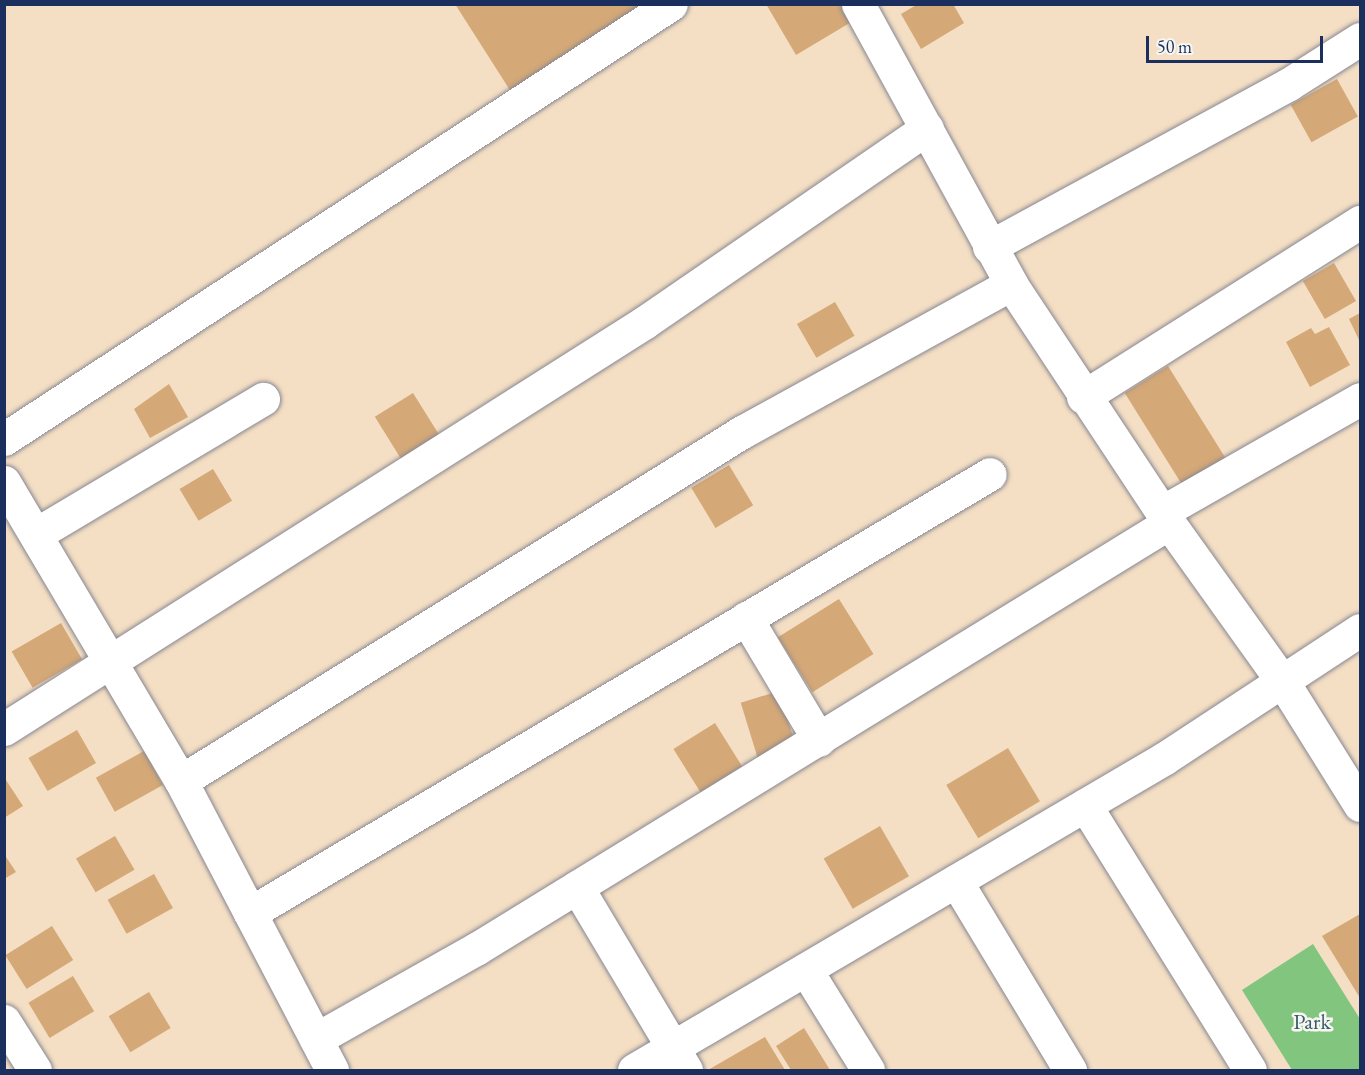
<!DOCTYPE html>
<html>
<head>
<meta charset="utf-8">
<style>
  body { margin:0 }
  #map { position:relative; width:1365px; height:1075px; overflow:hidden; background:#f4dfc4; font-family:"EB Garamond",serif }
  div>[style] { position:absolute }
  .green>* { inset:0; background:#82c57e }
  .building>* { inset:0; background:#d4a877; transform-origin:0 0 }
  .roads { filter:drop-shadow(0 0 2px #888791) drop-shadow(0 0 2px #888791) }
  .minor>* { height:33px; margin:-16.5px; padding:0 16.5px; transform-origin:16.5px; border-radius:16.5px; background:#fff }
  span { translate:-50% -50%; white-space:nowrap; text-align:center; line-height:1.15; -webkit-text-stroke:5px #f6f6f2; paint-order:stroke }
  .park-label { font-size:22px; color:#3a5c68 }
  .frame { position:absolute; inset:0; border:6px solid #1b2f5e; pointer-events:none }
  .scale { position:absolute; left:1146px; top:36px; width:177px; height:27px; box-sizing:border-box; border:3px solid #1b2f5e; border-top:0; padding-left:8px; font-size:18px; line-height:21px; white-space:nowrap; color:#1b2f5e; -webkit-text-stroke:4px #f6f6f2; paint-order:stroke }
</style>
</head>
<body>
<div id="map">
  <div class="green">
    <i style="clip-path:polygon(1313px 944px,1360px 1019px,1360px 1070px,1292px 1070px,1242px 990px)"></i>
  </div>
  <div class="building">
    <i style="clip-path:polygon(455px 4px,641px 4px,515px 98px)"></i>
    <i style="clip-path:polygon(766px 4px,843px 4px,853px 21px,796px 55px)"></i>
    <i style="clip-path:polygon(918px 4px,953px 4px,964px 23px,921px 49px,901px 14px)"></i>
    <i style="left:1337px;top:79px;width:43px;height:53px;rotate:61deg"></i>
    <i style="left:1334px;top:263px;width:44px;height:36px;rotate:60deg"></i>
    <i style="left:835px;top:302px;width:39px;height:44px;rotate:60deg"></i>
    <i style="clip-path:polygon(1360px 313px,1360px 342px,1349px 319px)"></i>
    <i style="clip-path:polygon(1329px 327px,1350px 365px,1310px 387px,1286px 342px,1311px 328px,1315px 334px)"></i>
    <i style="left:1168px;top:366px;width:110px;height:51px;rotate:58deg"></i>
    <i style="clip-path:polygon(169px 384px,188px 417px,150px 438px,134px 409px)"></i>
    <i style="left:413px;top:393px;width:49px;height:45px;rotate:58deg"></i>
    <i style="left:729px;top:465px;width:47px;height:44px;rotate:59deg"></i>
    <i style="left:213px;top:469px;width:37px;height:39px;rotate:59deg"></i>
    <i style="left:839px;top:599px;width:65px;height:72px;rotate:58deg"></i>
    <i style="left:61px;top:623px;width:42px;height:57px;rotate:60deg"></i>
    <i style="left:779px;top:691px;width:59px;height:40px;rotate:73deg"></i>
    <i style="left:715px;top:723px;width:51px;height:49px;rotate:58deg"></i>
    <i style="left:77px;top:730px;width:38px;height:56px;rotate:60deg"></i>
    <i style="left:1008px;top:748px;width:62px;height:72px;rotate:59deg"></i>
    <i style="left:144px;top:751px;width:39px;height:55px;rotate:61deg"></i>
    <i style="clip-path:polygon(4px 777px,23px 806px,4px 818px)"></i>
    <i style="left:880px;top:826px;width:58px;height:65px;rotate:60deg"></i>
    <i style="left:115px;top:836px;width:39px;height:45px;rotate:60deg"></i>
    <i style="clip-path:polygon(4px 854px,16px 872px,4px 879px)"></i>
    <i style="left:154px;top:874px;width:39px;height:53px;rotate:61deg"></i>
    <i style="clip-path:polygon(1360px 914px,1360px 998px,1322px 936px)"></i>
    <i style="left:52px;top:926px;width:40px;height:55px;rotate:58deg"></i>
    <i style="left:73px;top:976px;width:41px;height:52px;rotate:59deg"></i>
    <i style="left:149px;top:992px;width:42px;height:47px;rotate:59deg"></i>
    <i style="clip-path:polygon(804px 1028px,830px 1070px,791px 1070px,776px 1046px)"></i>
    <i style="clip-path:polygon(765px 1037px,785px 1070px,708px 1070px)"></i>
  </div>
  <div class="roads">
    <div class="minor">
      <i style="left:858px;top:4px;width:319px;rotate:61.3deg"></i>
      <i style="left:1011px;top:284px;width:287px;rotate:56.5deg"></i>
      <i style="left:1169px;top:523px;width:196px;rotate:54.4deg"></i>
      <i style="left:1283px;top:682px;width:145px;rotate:58deg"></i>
      <i style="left:989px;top:247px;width:341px;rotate:-28.5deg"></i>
      <i style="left:1289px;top:84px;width:84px;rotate:-32.4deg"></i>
      <i style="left:1083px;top:397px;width:328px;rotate:-32.3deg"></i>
      <i style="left:4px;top:439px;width:796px;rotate:-33.11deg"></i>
      <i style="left:4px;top:482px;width:347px;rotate:59.4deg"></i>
      <i style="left:181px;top:781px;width:326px;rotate:62.4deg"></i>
      <i style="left:1162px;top:512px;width:228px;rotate:-29.7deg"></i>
      <i style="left:38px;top:533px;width:262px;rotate:-30.8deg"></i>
      <i style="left:746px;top:618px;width:142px;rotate:59.1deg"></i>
      <i style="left:4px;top:729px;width:759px;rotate:-32.41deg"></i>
      <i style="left:645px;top:322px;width:342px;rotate:-34.5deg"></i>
      <i style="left:181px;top:781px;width:661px;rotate:-31.89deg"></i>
      <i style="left:742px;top:432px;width:307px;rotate:-28.8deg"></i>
      <i style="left:1085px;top:805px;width:312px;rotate:58.1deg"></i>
      <i style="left:956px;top:881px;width:221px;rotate:58.9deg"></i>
      <i style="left:577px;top:887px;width:213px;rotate:59.2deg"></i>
      <i style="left:250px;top:913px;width:860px;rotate:-30.68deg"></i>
      <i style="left:806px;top:970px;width:118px;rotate:58.2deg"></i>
      <i style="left:4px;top:1021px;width:58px;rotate:57.7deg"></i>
      <i style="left:316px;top:1039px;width:184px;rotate:-29.4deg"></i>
      <i style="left:476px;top:949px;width:813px;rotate:-31.58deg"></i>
      <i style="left:634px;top:1070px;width:616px;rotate:-30.44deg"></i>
      <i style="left:1165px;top:758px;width:233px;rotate:-33.3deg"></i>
    </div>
  </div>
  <div class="park-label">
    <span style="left:1312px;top:1022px">Park</span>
  </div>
  <div class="frame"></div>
  <div class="scale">50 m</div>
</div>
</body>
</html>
